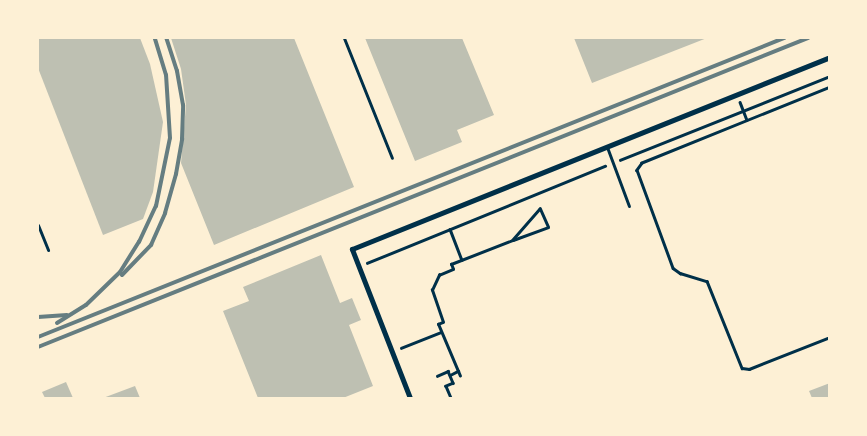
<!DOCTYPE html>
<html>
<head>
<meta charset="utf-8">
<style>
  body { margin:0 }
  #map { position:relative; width:867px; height:436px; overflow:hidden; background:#fdf0d5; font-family:Cabin,sans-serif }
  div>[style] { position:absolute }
  .building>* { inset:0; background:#bec0b2 }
  .path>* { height:2.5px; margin:-1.25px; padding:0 1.25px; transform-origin:1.25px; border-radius:1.25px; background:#003049 }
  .service>* { height:3px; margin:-1.5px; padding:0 1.5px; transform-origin:1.5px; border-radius:1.5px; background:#003049 }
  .minor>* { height:5px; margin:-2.5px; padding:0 2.5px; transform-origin:2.5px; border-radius:2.5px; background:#003049 }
  .rail>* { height:4px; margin:-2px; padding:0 2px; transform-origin:2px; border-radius:2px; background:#657d81 }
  span { translate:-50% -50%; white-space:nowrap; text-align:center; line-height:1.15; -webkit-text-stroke:5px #fdf0d5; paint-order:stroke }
  .frame { position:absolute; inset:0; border:39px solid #fdf0d5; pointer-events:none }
</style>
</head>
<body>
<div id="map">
  <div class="building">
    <i style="clip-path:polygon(38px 38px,140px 38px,150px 64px,163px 122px,153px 192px,143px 219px,103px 235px,38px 68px)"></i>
    <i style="clip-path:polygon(171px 38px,294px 38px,354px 187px,214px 245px,181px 163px,186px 105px,181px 69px)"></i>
    <i style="clip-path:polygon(365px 38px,462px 38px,494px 115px,457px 130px,462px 142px,415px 161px)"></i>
    <i style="clip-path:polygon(574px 38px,707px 38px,592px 83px)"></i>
    <i style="clip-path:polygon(321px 255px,340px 303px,352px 298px,361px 320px,349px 325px,373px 386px,343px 398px,258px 398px,223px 311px,249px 301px,243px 287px)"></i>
    <i style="clip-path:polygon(66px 382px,73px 398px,45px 398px,42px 392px)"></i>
    <i style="clip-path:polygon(830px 383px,830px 398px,812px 398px,809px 391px)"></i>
    <i style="clip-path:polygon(135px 386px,140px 398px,103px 398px)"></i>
  </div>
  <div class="path">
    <i style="left:830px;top:87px;width:203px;rotate:158deg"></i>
    <i style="left:642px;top:163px;width:9px;rotate:126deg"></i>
    <i style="left:637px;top:170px;width:104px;rotate:69.8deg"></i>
    <i style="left:673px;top:268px;width:9px;rotate:36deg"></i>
    <i style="left:680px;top:273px;width:28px;rotate:17deg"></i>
    <i style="left:707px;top:281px;width:94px;rotate:68.1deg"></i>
    <i style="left:742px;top:368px;width:7px;rotate:8deg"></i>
    <i style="left:749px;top:369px;width:87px;rotate:-21.6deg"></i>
    <i style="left:740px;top:102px;width:19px;rotate:69deg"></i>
    <i style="left:620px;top:160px;width:226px;rotate:-21.8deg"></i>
    <i style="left:450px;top:229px;width:33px;rotate:69deg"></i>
    <i style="left:367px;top:263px;width:257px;rotate:-22.2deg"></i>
    <i style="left:401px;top:348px;width:43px;rotate:-21.8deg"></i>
    <i style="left:450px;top:375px;width:9px;rotate:-27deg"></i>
    <i style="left:437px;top:376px;width:12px;rotate:-24deg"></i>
    <i style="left:448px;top:371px;width:13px;rotate:67deg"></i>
    <i style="left:453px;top:383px;width:8px;rotate:157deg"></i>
    <i style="left:446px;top:386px;width:13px;rotate:67deg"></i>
    <i style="left:460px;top:376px;width:56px;rotate:-112.9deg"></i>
    <i style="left:438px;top:324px;width:5px;rotate:-22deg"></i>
    <i style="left:443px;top:322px;width:34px;rotate:-109deg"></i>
    <i style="left:432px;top:290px;width:17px;rotate:-65deg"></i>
    <i style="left:439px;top:275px;width:15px;rotate:-23deg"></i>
    <i style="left:453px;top:269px;width:5px;rotate:-112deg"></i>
    <i style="left:451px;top:264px;width:66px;rotate:-21.2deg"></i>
    <i style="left:513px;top:240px;width:37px;rotate:-20deg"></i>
    <i style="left:548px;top:227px;width:20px;rotate:-114deg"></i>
    <i style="left:540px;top:209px;width:41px;rotate:131.1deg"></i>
  </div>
  <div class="service">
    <i style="left:344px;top:38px;width:129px;rotate:68.2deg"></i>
    <i style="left:607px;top:147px;width:63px;rotate:69.6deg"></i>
    <i style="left:38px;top:225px;width:27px;rotate:68deg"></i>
  </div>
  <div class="minor">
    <i style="left:410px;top:398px;width:160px;rotate:-111.3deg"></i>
    <i style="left:352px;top:249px;width:515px;rotate:-21.88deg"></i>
  </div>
  <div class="rail">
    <i style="left:122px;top:275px;width:42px;rotate:-46deg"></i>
    <i style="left:151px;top:245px;width:35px;rotate:-66deg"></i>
    <i style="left:165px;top:213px;width:41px;rotate:-74.2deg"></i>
    <i style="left:176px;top:174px;width:36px;rotate:-80deg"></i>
    <i style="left:182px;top:139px;width:34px;rotate:-88deg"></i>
    <i style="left:183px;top:105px;width:35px;rotate:-100deg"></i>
    <i style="left:177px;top:71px;width:35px;rotate:-108deg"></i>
    <i style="left:38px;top:317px;width:29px;rotate:-4deg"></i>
    <i style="left:57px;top:323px;width:34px;rotate:-32deg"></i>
    <i style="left:86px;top:305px;width:47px;rotate:-44.1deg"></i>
    <i style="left:120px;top:272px;width:36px;rotate:-58deg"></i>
    <i style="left:139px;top:242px;width:40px;rotate:-65deg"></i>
    <i style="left:156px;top:206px;width:69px;rotate:-78.4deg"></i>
    <i style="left:170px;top:138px;width:63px;rotate:-93.6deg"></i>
    <i style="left:166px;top:75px;width:39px;rotate:-107deg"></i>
    <i style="left:38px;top:337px;width:804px;rotate:-21.84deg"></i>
    <i style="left:38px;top:347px;width:830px;rotate:-21.87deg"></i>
  </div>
  <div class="frame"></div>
</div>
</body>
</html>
